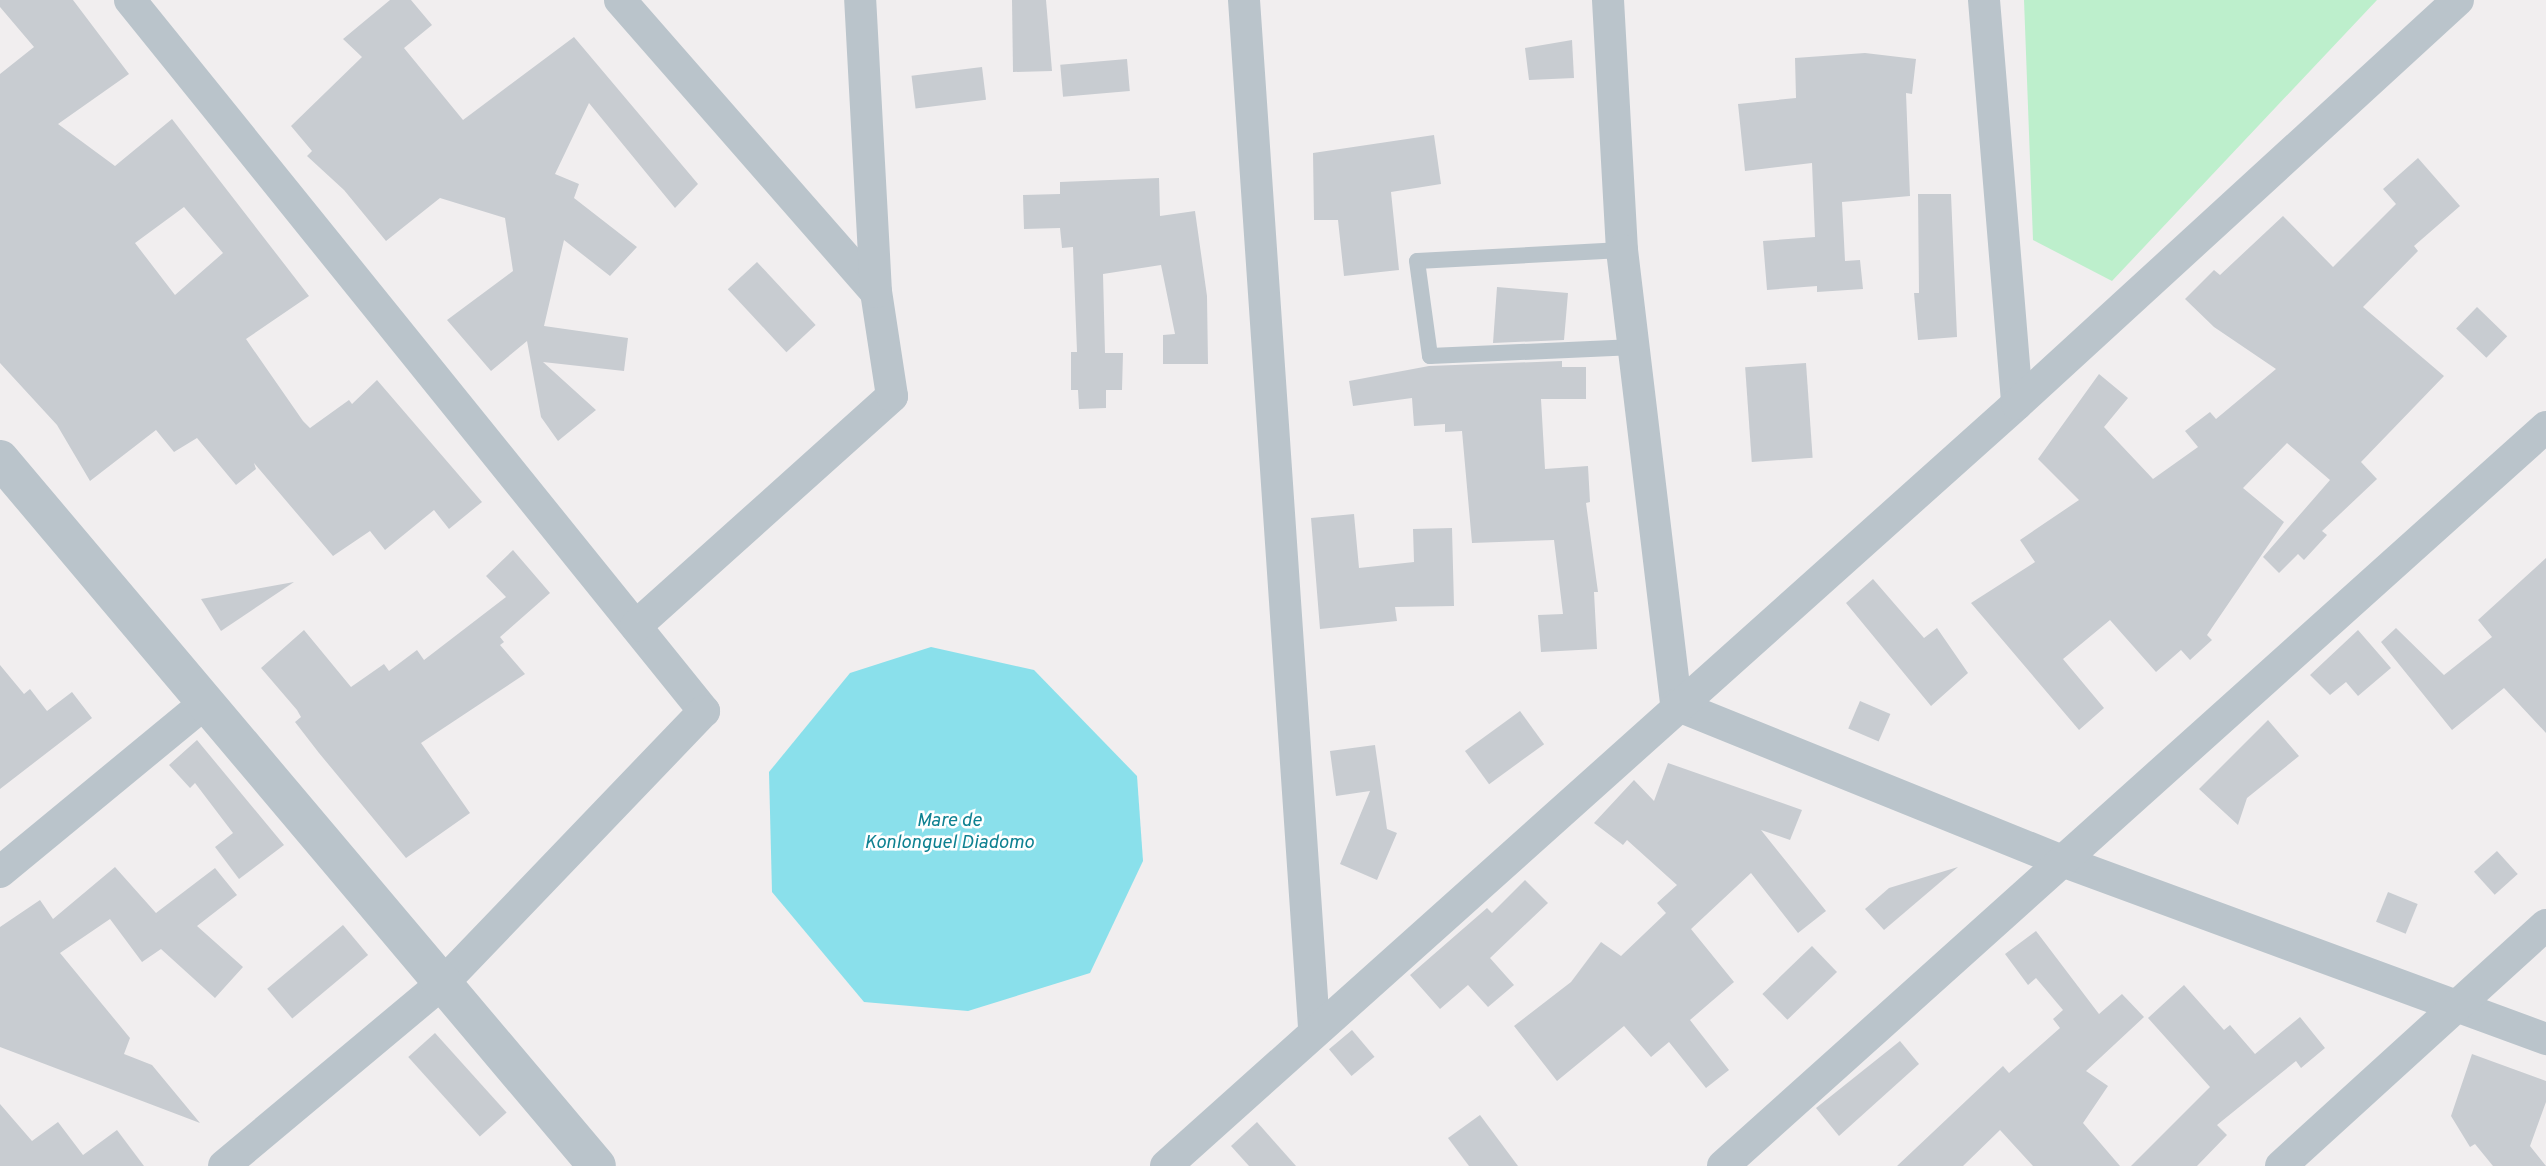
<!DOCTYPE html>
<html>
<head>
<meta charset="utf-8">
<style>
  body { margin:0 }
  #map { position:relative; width:2546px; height:1166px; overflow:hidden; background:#f1eeef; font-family:Overpass,sans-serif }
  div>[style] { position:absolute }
  .green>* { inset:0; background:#bdefcc }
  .water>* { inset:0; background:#8ae0eb }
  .building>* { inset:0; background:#c8ccd1; transform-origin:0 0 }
  .service>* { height:16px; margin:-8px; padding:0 8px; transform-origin:8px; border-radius:8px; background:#bac4cb }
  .minor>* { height:32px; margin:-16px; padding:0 16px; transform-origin:16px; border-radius:16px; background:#bac4cb }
  .tertiary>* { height:38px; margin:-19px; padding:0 19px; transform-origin:19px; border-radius:19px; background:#bac4cb }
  span { translate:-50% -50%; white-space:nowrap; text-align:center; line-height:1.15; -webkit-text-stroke:5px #fff; paint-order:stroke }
  .water-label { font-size:19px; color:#0e8191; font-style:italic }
</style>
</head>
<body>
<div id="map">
  <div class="green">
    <i style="clip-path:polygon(2024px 0,2377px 0,2112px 281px,2033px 240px)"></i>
  </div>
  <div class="water">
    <i style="clip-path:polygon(931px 647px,1034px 670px,1137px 776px,1143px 861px,1090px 973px,968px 1011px,864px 1002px,772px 892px,769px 772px,850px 673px)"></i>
  </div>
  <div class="building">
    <i style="clip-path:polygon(evenodd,0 0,73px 0,129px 74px,58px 124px,115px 166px,172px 119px,309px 296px,246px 339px,303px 421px,310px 428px,349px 400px,352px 404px,377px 380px,482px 502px,449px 529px,434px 510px,385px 550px,370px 531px,333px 556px,254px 463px,256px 469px,236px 485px,197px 438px,174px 452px,156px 430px,90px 481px,57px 425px,0 363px,0 74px,34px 47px,0 7px,0 0,184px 207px,223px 253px,175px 295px,135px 243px,184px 207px)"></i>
    <i style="clip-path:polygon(390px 0,411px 0,432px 25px,404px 48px,463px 120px,574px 37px,698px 184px,675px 208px,589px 103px,555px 174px,579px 184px,574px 198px,637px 247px,610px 276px,564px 240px,544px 326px,628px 338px,624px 371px,543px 362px,596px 410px,558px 441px,541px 417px,527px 341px,491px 371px,447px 320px,513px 271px,505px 218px,440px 198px,386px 241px,344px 190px,307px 156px,312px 151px,291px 126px,362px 57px,343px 39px)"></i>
    <i style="clip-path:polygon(1012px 0,1046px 0,1052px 71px,1013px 72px)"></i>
    <i style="clip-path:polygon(1572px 40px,1574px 78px,1529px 80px,1525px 48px)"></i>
    <i style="clip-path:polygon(1865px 53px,1916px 59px,1912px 94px,1906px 93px,1910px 196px,1842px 202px,1845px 261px,1860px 260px,1863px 289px,1817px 292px,1817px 286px,1767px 290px,1763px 241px,1815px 237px,1812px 163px,1745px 171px,1738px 104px,1796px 98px,1795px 58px)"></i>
    <i style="left:1127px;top:59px;width:32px;height:67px;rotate:85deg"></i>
    <i style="left:982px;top:67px;width:33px;height:71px;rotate:83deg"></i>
    <i style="clip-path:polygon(1434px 135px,1441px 184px,1391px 192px,1399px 270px,1344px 276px,1338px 220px,1314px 220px,1313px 153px)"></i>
    <i style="clip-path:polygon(2418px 158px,2460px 206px,2414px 246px,2418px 251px,2363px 307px,2444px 376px,2361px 462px,2377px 479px,2322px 531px,2327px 535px,2304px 560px,2298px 554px,2279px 573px,2263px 557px,2330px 480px,2287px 443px,2243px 488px,2284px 522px,2207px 635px,2212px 640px,2190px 660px,2181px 650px,2156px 672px,2110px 620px,2063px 659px,2104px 708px,2079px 730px,1971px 603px,2035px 562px,2020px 540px,2079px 500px,2038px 459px,2099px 374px,2128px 398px,2104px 427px,2153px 479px,2198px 447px,2185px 431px,2210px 412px,2216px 419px,2276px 369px,2214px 327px,2185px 299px,2214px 270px,2220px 275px,2283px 216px,2333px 267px,2396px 204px,2383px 189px)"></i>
    <i style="clip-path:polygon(1159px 178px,1160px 216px,1195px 211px,1207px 296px,1208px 364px,1163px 364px,1163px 335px,1175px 334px,1161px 265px,1103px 274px,1105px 353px,1123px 353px,1122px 390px,1106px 390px,1106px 408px,1079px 409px,1078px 390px,1071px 390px,1071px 352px,1077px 352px,1073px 247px,1062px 248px,1060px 228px,1024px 229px,1023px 195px,1060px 194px,1060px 182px)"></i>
    <i style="clip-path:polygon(1918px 194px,1951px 194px,1957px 337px,1918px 340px,1914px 293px,1919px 293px)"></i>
    <i style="left:757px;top:262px;width:86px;height:40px;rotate:47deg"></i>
    <i style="clip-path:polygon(1497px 287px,1568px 293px,1564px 340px,1493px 343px)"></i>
    <i style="left:2477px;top:307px;width:42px;height:30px;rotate:44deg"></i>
    <i style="clip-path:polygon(1562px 361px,1562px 367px,1586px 367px,1586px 399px,1541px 399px,1545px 469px,1588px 466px,1590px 502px,1586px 503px,1598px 592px,1594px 592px,1597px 649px,1541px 652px,1538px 615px,1563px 614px,1554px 540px,1472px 543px,1462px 431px,1445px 432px,1445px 424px,1414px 426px,1412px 398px,1353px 406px,1349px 381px,1429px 366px)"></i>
    <i style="left:1806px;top:363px;width:95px;height:61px;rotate:86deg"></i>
    <i style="clip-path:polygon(1354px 514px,1359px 568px,1414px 562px,1413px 529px,1452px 528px,1454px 606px,1395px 607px,1397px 621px,1320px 629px,1311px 518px)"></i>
    <i style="clip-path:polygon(513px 550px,550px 593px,500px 637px,504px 642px,500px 645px,525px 674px,421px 743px,470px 813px,406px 858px,319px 753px,295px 722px,301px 717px,297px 710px,261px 668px,304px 630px,351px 687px,384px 664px,389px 671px,417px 650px,424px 660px,506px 597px,486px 576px)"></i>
    <i style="clip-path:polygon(2546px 558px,2546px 733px,2504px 688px,2452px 730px,2381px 642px,2396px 628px,2444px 675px,2492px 637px,2478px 620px)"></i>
    <i style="clip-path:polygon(1873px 579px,1924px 638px,1937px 628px,1968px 673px,1931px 706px,1846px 603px)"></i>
    <i style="clip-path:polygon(294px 582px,221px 631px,201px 599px)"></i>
    <i style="clip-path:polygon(2358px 630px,2391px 668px,2358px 696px,2346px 682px,2330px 695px,2310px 675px)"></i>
    <i style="clip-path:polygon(0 665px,24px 694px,30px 689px,47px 711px,72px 692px,92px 718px,0 789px)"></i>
    <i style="left:1860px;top:701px;width:33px;height:30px;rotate:23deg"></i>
    <i style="left:1520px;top:711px;width:41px;height:68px;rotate:54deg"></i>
    <i style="clip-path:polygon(2268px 720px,2299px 756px,2247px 798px,2238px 825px,2199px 789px)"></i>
    <i style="clip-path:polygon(197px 740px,284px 845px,239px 879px,215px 847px,233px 833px,195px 783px,190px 788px,169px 765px)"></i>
    <i style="clip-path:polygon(1375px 745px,1387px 829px,1397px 833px,1377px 880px,1340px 864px,1370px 791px,1336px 796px,1330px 751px)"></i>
    <i style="clip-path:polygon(1668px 763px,1802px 810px,1790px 840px,1761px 830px,1826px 911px,1798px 933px,1751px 873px,1691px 929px,1734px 982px,1690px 1020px,1729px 1070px,1706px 1088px,1669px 1042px,1651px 1057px,1624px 1026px,1557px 1081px,1514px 1026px,1571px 982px,1601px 942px,1621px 956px,1666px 913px,1657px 903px,1677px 885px,1627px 840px,1623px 845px,1594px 823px,1634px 780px,1654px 801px)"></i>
    <i style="left:2497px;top:851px;width:31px;height:31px;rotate:48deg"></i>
    <i style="clip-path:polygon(115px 867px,156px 913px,215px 868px,237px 895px,197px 926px,243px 967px,215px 998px,161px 949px,142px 962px,110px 919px,60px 953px,130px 1038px,124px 1054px,152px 1065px,200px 1123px,0 1047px,0 927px,40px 900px,53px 919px)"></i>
    <i style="clip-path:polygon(1958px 867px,1884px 930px,1865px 909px,1889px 888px)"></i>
    <i style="clip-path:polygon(1525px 880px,1548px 903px,1490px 958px,1514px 985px,1488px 1007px,1468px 985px,1440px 1009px,1410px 975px,1487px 908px,1492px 913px)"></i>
    <i style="left:2388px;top:892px;width:32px;height:32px;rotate:22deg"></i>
    <i style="left:343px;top:925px;width:39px;height:99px;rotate:50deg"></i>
    <i style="clip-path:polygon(2036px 931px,2099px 1014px,2122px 994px,2144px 1017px,2086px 1071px,2108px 1086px,2083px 1123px,2120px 1166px,2033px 1166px,2000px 1130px,1963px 1166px,1897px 1166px,2003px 1066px,2009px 1073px,2060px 1028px,2053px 1019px,2063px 1010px,2036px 978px,2028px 985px,2005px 954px)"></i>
    <i style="left:1812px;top:946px;width:36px;height:69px;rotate:46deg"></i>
    <i style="clip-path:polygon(2184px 985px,2224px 1030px,2230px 1025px,2255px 1054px,2300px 1017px,2325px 1048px,2301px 1068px,2296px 1061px,2217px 1125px,2227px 1135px,2197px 1166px,2131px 1166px,2210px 1087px,2148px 1018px)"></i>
    <i style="left:1352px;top:1030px;width:35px;height:30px;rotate:50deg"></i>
    <i style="left:435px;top:1033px;width:107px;height:36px;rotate:48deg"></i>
    <i style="clip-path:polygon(1900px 1041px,1919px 1064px,1839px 1136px,1816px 1108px)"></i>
    <i style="clip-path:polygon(2472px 1054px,2546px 1081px,2546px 1102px,2530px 1146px,2546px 1166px,2493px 1166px,2475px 1144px,2470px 1147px,2451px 1116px)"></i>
    <i style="clip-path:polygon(0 1104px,32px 1141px,58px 1122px,83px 1155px,117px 1130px,144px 1166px,0 1166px)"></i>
    <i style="clip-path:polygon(1480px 1115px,1518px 1166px,1469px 1166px,1448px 1138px)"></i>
    <i style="clip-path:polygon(1257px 1122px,1296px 1166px,1249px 1166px,1231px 1146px)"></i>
  </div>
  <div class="service">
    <i style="left:1622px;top:250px;width:205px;rotate:176.9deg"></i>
    <i style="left:1417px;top:261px;width:96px;rotate:82.2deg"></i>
    <i style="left:1430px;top:356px;width:205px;rotate:-2.5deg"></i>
  </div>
  <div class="minor">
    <i style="left:130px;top:0;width:914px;rotate:51.09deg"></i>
    <i style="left:704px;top:711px;width:374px;rotate:133.8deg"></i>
    <i style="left:445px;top:981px;width:288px;rotate:140.1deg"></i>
    <i style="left:620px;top:0;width:388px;rotate:48.8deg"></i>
    <i style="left:1244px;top:0;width:1030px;rotate:86.1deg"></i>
    <i style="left:1608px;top:0;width:250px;rotate:86.8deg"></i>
    <i style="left:1622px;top:250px;width:458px;rotate:83.2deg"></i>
    <i style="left:1676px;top:705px;width:416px;rotate:22deg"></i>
    <i style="left:2062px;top:861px;width:516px;rotate:20.19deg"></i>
    <i style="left:1984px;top:0;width:405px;rotate:85.3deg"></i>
    <i style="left:636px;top:626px;width:344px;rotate:-41.9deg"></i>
    <i style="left:892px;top:396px;width:105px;rotate:-98.7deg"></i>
    <i style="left:876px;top:292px;width:292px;rotate:-93.1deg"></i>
    <i style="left:0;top:872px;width:264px;rotate:-39.5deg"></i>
    <i style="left:1166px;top:1166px;width:1142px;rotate:-41.84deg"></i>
    <i style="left:2017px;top:404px;width:598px;rotate:-42.49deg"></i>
    <i style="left:1723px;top:1166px;width:1106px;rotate:-41.92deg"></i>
    <i style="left:2281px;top:1166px;width:358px;rotate:-42.3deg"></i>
  </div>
  <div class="tertiary">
    <i style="left:0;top:459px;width:925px;rotate:49.82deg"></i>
  </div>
  <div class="water-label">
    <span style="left:949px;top:833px">Mare de<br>Konlonguel Diadomo</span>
  </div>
</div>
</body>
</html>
